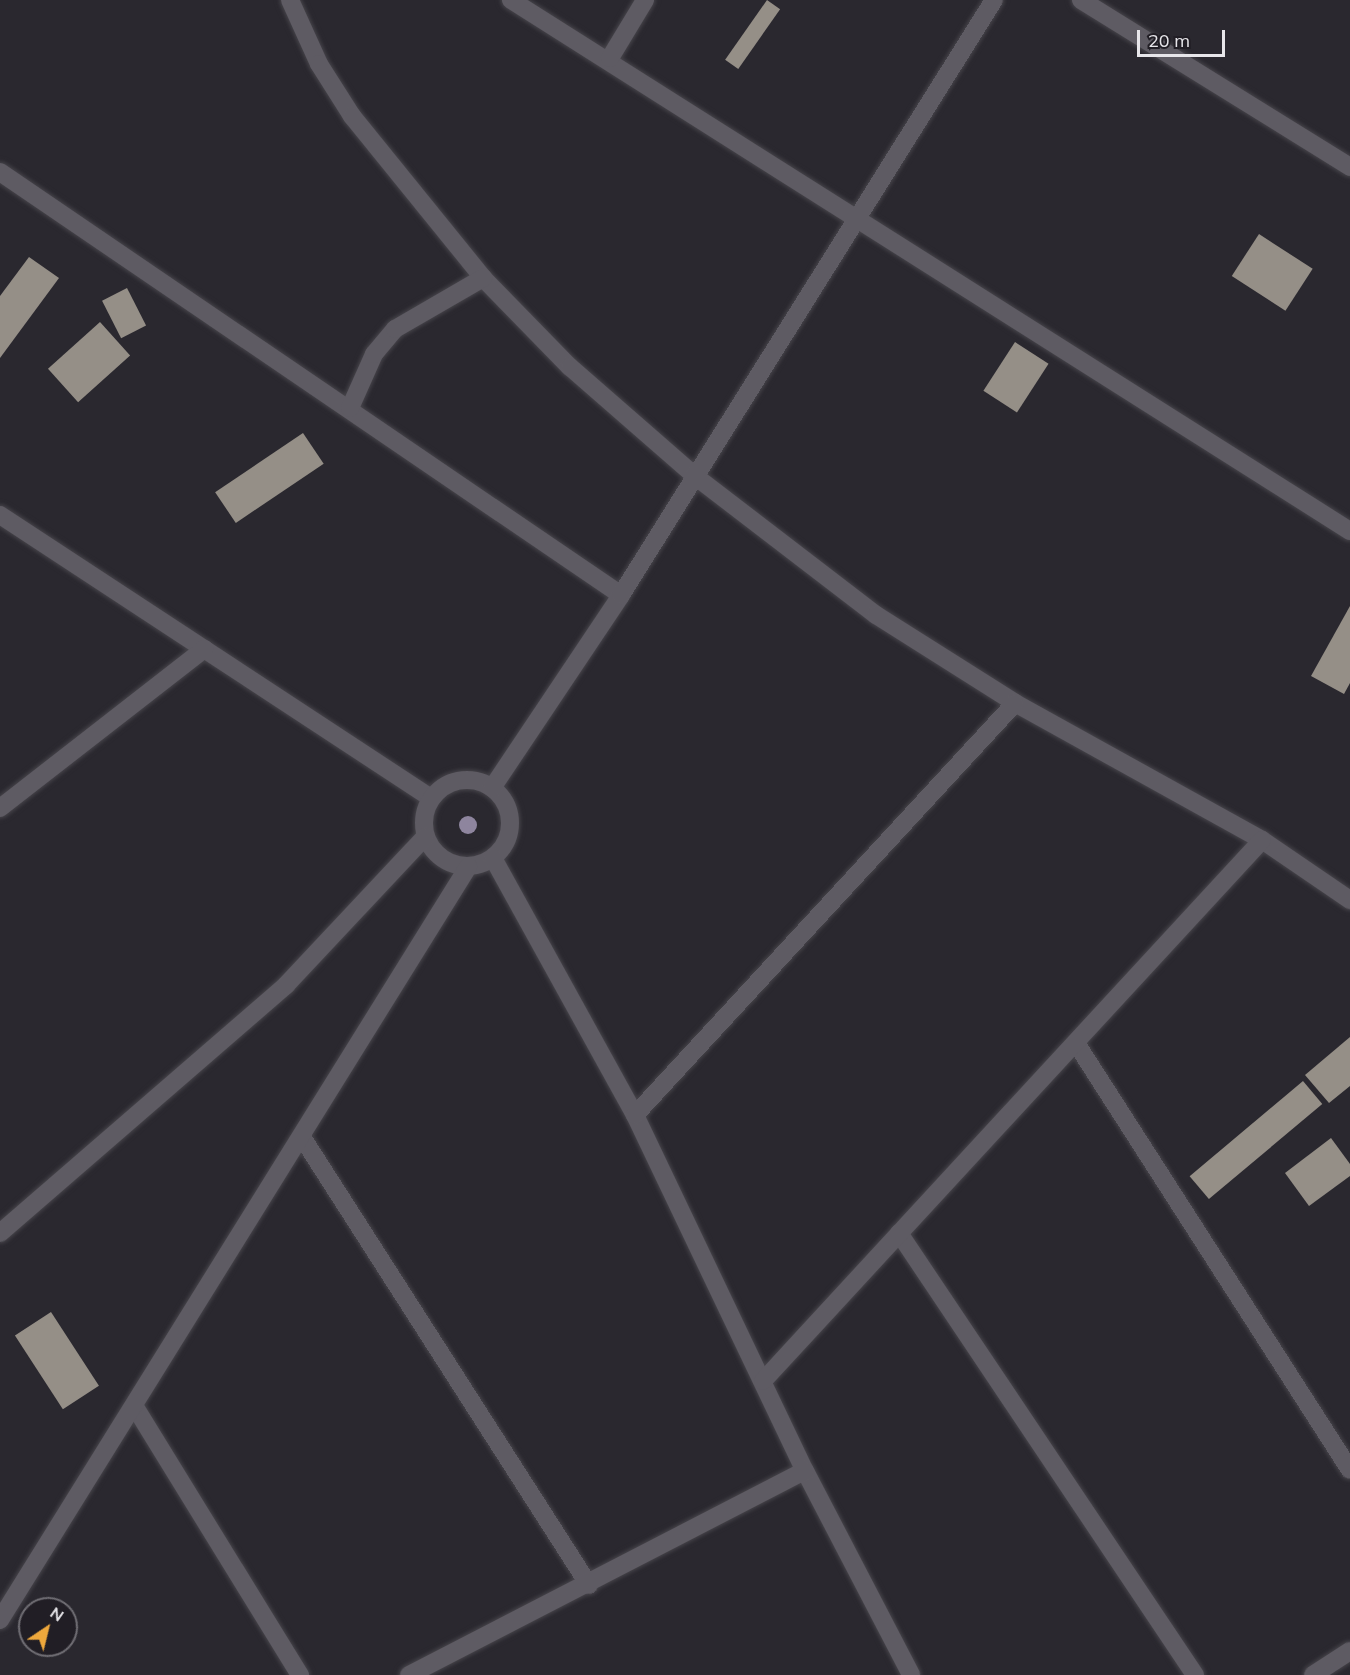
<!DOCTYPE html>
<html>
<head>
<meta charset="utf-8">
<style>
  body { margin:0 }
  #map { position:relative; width:1350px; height:1675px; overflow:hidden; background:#2a282f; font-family:Mulish,sans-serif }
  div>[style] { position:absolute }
  .building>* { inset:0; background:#958f87; transform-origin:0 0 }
  .roads { filter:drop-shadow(0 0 2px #46444a) drop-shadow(0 0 2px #46444a) }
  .minor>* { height:18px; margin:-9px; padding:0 9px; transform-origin:9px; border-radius:9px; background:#5e5b63 }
  .minor>.ring { margin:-9px; padding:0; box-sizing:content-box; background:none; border:18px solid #5e5b63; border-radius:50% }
  .trees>* { width:18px; height:18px; margin:-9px; border-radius:50%; background:#8e859e }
  span { translate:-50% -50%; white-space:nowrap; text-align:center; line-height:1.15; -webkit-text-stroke:6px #211e25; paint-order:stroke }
  .north { position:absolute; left:18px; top:1597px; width:60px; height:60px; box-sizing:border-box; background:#211e25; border:2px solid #706e74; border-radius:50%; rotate:35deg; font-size:16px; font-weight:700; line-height:24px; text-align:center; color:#e7e6ea }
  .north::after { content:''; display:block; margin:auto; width:21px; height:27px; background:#eea83c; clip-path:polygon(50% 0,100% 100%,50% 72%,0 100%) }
  .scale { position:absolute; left:1137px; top:30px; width:88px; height:27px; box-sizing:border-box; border:3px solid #e7e6ea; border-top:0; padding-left:8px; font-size:18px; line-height:21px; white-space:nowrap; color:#e7e6ea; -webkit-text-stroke:4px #211e25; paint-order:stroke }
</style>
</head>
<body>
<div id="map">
  <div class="building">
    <i style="left:767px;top:0;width:16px;height:73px;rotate:35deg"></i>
    <i style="left:1259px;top:234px;width:64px;height:50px;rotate:33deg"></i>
    <i style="clip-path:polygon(29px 257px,59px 278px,0 358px,0 296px)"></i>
    <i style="left:127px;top:288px;width:42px;height:28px;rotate:63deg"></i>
    <i style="left:100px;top:322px;width:45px;height:70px;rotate:48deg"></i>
    <i style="left:1015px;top:342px;width:40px;height:58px;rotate:33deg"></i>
    <i style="left:303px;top:433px;width:37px;height:106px;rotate:56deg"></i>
    <i style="clip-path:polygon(1350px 606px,1350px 683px,1344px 694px,1311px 676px)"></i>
    <i style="clip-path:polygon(1350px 1037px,1350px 1086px,1329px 1103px,1305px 1075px)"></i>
    <i style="left:1303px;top:1081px;width:30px;height:148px;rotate:50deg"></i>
    <i style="clip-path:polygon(1331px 1138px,1350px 1164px,1350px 1176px,1309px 1206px,1285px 1173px)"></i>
    <i style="left:51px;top:1312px;width:88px;height:43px;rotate:57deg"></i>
  </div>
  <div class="roads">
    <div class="minor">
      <i style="left:290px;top:0;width:70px;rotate:65.6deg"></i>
      <i style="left:319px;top:64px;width:62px;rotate:57.6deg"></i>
      <i style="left:352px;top:116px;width:208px;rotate:51deg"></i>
      <i style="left:483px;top:278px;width:124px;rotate:45.7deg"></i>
      <i style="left:570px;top:367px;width:166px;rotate:41.1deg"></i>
      <i style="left:695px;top:476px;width:228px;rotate:37.5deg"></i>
      <i style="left:876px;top:615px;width:165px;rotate:32.3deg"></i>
      <i style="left:1015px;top:703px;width:282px;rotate:29deg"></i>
      <i style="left:1262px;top:840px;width:107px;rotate:34.3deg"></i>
      <i style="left:511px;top:0;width:993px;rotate:32.33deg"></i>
      <i style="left:1081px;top:0;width:317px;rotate:31.8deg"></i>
      <i style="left:610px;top:58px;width:68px;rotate:-58.9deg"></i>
      <i style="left:0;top:172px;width:751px;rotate:34.26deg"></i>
      <i style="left:350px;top:408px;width:59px;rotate:-66deg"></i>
      <i style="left:374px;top:354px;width:33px;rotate:-50deg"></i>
      <i style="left:395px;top:329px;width:102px;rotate:-30.1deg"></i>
      <i style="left:0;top:515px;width:516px;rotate:33.29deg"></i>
      <i class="ring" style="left:424px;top:780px;width:68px;height:68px"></i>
      <i style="left:492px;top:788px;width:232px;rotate:-56.2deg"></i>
      <i style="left:621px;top:595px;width:702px;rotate:-57.92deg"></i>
      <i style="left:0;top:808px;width:259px;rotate:-37.9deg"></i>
      <i style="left:493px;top:858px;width:294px;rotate:61.1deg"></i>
      <i style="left:635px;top:1115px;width:395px;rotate:64.5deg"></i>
      <i style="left:805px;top:1471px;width:230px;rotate:62.5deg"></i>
      <i style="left:1076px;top:1043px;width:507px;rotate:57.31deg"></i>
      <i style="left:635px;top:1115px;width:560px;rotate:-47.31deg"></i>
      <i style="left:302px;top:1137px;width:532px;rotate:57.36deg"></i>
      <i style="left:0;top:1233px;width:379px;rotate:-40.9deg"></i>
      <i style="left:286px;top:985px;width:203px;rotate:-46.8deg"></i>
      <i style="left:899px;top:1233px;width:532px;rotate:56.19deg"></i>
      <i style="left:763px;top:1381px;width:736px;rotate:-47.31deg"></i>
      <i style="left:135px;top:1407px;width:315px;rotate:58.4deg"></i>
      <i style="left:0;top:1620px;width:887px;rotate:-58.14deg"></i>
      <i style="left:409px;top:1675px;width:445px;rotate:-27.3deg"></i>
      <i style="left:1313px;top:1675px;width:44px;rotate:-33deg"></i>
    </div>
  </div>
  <div class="trees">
    <i style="left:468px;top:825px"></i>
  </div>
  <div class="north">N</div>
  <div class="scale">20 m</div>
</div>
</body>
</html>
